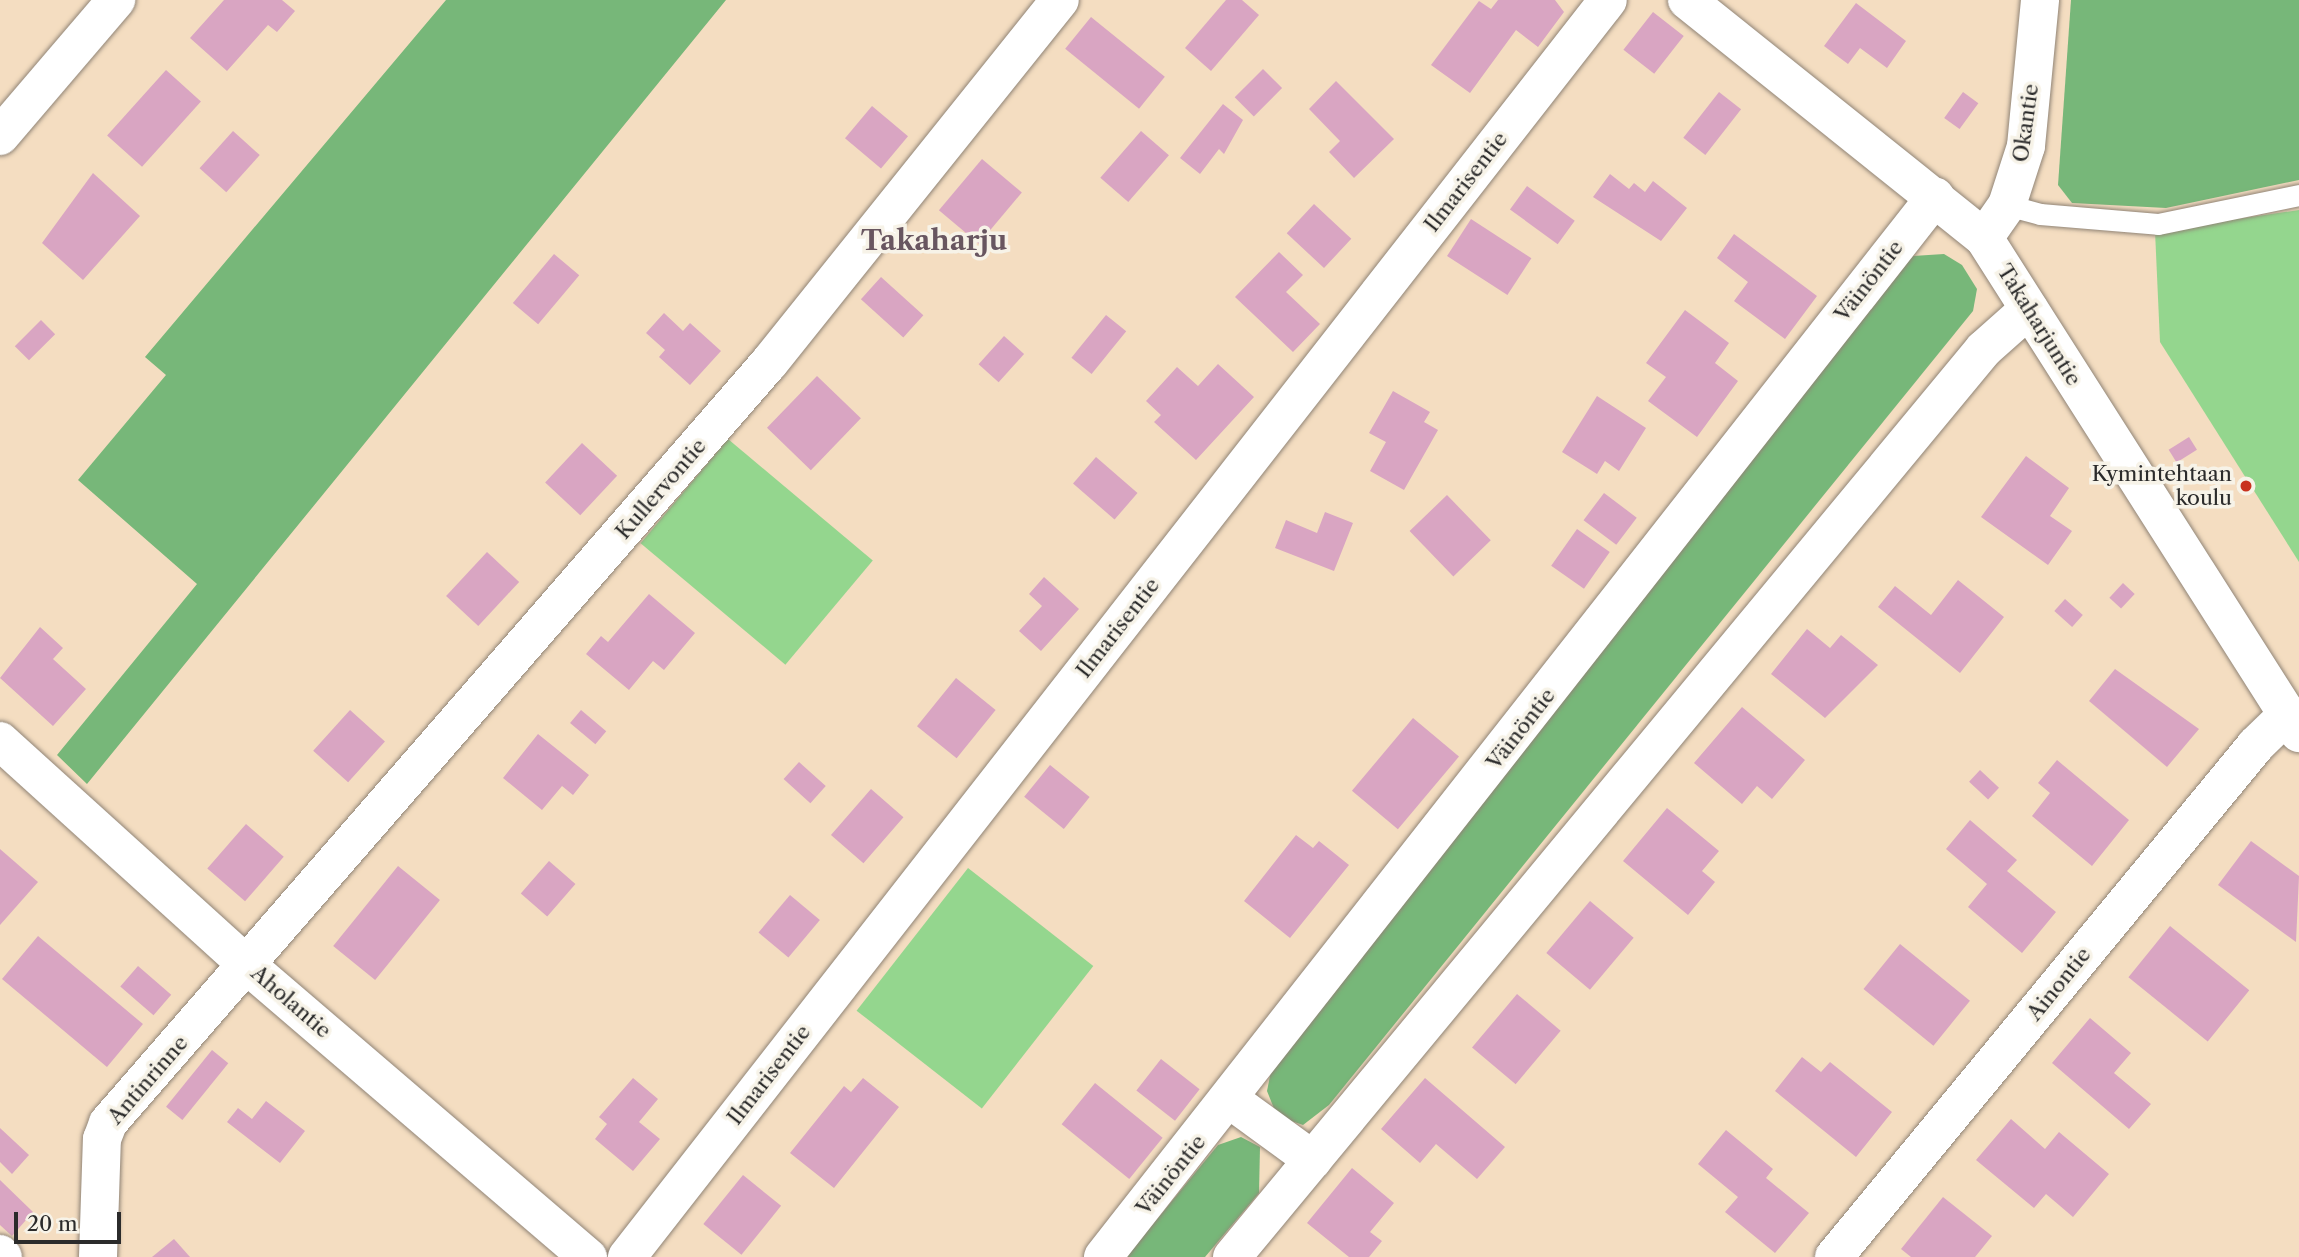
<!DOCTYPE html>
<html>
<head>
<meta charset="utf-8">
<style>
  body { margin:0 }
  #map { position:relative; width:2299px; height:1257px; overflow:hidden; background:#f4ddc1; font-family:"Libre Caslon Text",serif }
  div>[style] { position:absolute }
  .green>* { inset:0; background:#94d68e; transform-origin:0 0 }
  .forest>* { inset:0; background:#77b779 }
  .building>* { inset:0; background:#d9a5c2; transform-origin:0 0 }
  .roads { filter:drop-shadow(0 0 2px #908476) drop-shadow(0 0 2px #908476) }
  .service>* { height:21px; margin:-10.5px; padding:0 10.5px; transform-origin:10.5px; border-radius:10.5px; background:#fff }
  .minor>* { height:38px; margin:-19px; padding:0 19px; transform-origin:19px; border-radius:19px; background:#fff }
  .dots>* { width:19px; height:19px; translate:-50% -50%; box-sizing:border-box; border:4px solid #f7f3e8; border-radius:50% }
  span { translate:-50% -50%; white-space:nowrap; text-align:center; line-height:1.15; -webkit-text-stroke:7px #f7f3e8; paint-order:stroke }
  .street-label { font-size:21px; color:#2b2b2b }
  .poi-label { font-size:21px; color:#2b2b2b }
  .right { translate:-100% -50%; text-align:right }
  .district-label { font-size:28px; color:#685660; font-weight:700 }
  .scale { position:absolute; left:14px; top:1212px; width:107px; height:32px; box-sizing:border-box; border:4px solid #2b2b2b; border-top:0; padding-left:9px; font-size:21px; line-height:24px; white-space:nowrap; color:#2b2b2b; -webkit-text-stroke:5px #f7f3e8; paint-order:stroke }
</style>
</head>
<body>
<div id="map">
  <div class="green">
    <i style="clip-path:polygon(2299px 210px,2299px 562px,2160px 342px,2155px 231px)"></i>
    <i style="left:728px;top:439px;width:189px;height:136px;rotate:40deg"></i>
    <i style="left:968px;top:868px;width:159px;height:181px;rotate:38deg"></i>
  </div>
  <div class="forest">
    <i style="clip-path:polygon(446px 0,726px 0,87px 784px,57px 755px,197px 584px,78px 480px,166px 375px,145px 357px)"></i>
    <i style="clip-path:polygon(2071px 0,2299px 0,2299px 180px,2166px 208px,2072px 203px,2058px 185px)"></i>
    <i style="clip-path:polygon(1944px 254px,1962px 265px,1977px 289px,1973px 311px,1329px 1105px,1303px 1125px,1277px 1116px,1267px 1091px,1272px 1066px,1913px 256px)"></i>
    <i style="clip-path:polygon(1241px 1137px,1260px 1147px,1259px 1193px,1205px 1257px,1126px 1257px,1218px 1145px)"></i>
  </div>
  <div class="building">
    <i style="clip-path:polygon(224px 0,282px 0,295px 11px,277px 32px,268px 25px,227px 71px,190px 38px)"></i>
    <i style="clip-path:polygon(1226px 0,1242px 0,1259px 15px,1211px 71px,1185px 48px)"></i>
    <i style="clip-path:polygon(1498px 0,1555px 0,1564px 12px,1538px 47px,1516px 30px,1470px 93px,1431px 65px,1479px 1px,1491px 9px)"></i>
    <i style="clip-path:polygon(1856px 3px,1906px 41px,1887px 68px,1860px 48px,1848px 64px,1824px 46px)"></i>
    <i style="left:1653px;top:12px;width:39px;height:48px;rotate:38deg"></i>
    <i style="left:1091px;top:17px;width:95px;height:41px;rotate:39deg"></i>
    <i style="left:1263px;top:69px;width:27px;height:40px;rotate:45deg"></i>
    <i style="left:166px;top:70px;width:47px;height:88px;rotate:42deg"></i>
    <i style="clip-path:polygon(1336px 81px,1394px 139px,1354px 178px,1329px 152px,1340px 141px,1309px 109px)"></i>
    <i style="left:1719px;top:92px;width:28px;height:58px;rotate:38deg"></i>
    <i style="left:1963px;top:92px;width:19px;height:32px;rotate:36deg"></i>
    <i style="clip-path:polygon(1223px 104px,1243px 120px,1224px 154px,1219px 149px,1200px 174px,1180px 158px)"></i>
    <i style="left:872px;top:106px;width:47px;height:42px;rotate:40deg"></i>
    <i style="left:233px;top:131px;width:36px;height:50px;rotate:42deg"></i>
    <i style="left:1141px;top:131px;width:37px;height:62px;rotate:41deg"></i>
    <i style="left:982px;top:159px;width:52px;height:67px;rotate:40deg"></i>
    <i style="clip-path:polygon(93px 173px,140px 216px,83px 280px,42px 243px)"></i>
    <i style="clip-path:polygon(1610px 174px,1629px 189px,1634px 183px,1645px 192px,1653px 181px,1687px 208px,1661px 241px,1593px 197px)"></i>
    <i style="left:1527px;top:186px;width:59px;height:29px;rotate:36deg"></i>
    <i style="left:1314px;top:204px;width:51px;height:40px;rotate:43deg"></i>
    <i style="left:1471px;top:219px;width:72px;height:44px;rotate:33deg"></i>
    <i style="clip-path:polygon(1734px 234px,1817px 296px,1785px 339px,1734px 301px,1748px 282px,1717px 258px)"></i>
    <i style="clip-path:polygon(1279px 252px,1303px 275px,1286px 292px,1320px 324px,1293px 352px,1235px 297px)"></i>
    <i style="left:554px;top:254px;width:33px;height:64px;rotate:40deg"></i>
    <i style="left:881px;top:277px;width:57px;height:30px;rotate:42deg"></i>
    <i style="clip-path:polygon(1685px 310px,1729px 343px,1715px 363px,1738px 381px,1697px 437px,1648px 401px,1666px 377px,1646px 363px)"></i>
    <i style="clip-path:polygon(664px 313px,683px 331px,690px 323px,721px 351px,690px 385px,659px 357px,665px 350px,646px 333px)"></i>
    <i style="left:1106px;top:315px;width:26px;height:55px;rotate:39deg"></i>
    <i style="left:41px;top:320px;width:20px;height:37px;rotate:45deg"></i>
    <i style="left:1004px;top:336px;width:27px;height:38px;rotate:42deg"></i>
    <i style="clip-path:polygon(1218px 364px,1254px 397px,1196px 460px,1154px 422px,1161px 415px,1146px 401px,1177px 367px,1198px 386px)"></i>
    <i style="left:817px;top:376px;width:61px;height:72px;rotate:44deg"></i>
    <i style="clip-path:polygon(1393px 391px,1430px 412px,1424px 422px,1438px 430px,1404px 490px,1370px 471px,1386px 442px,1369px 433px)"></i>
    <i style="clip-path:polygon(1597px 396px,1646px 428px,1619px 471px,1605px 461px,1597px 474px,1562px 452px)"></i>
    <i style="left:2189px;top:437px;width:15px;height:24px;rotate:58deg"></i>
    <i style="left:582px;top:443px;width:48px;height:54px;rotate:43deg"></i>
    <i style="clip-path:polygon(2026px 456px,2069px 488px,2050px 516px,2072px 531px,2048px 565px,1981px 517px)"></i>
    <i style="left:1096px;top:457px;width:55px;height:35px;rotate:41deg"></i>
    <i style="left:1604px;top:493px;width:41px;height:34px;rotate:37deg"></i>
    <i style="left:1447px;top:495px;width:63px;height:52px;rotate:46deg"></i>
    <i style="clip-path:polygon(1325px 512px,1353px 523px,1334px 571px,1275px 548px,1286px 520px,1317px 533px)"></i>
    <i style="left:1577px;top:529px;width:40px;height:45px;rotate:35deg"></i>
    <i style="left:487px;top:552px;width:44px;height:60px;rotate:43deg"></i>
    <i style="clip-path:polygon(1044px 577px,1079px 609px,1041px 651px,1019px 631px,1042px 606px,1029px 594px)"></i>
    <i style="clip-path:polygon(1958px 580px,2004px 617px,1960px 673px,1878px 607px,1895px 586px,1931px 615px)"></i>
    <i style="left:2123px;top:583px;width:16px;height:20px;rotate:43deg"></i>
    <i style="clip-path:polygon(649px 594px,695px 633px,664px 670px,653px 661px,629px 690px,586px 654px,601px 636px,608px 642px)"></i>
    <i style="left:2065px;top:599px;width:24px;height:16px;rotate:42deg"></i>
    <i style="clip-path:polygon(40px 627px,63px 648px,53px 659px,86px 689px,53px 726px,0 678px)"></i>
    <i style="clip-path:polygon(1807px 629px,1830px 648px,1841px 635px,1878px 665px,1825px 718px,1771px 674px)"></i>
    <i style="clip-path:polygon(2115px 669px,2199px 729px,2167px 767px,2089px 701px)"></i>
    <i style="left:956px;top:678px;width:51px;height:62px;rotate:39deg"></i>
    <i style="clip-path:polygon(1742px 707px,1805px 760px,1772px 799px,1757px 786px,1742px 804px,1694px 763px)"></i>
    <i style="left:350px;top:710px;width:47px;height:55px;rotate:42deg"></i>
    <i style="left:581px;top:710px;width:33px;height:17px;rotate:40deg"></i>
    <i style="left:1413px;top:718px;width:60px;height:95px;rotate:40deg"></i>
    <i style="clip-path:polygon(538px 734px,589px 775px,573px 795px,562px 786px,542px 810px,503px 778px)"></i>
    <i style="clip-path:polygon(2057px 760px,2129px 820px,2092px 866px,2032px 816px,2050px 793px,2038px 783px)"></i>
    <i style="left:799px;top:762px;width:36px;height:23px;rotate:42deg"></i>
    <i style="left:1050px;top:765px;width:51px;height:41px;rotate:39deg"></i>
    <i style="left:1980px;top:770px;width:26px;height:16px;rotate:43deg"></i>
    <i style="left:871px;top:789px;width:43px;height:61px;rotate:41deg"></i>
    <i style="clip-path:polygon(1667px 808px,1719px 851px,1702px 871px,1715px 882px,1688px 915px,1623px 861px)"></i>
    <i style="clip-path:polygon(1970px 820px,2017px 860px,2007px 871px,2056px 912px,2022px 953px,1968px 907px,1987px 884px,1946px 849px)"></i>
    <i style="left:246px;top:824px;width:50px;height:59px;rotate:41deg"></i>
    <i style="clip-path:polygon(1296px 835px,1313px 848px,1319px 841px,1349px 865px,1290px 938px,1244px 901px)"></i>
    <i style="clip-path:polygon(2251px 841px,2299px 876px,2296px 942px,2218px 885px)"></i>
    <i style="clip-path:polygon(0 849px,38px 882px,0 925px)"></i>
    <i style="left:549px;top:861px;width:35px;height:43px;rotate:41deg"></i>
    <i style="left:398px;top:866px;width:54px;height:103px;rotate:39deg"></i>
    <i style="left:790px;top:895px;width:39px;height:49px;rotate:40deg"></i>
    <i style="left:1590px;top:901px;width:57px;height:68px;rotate:40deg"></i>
    <i style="left:2170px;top:926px;width:102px;height:66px;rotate:39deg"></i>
    <i style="left:38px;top:936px;width:137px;height:56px;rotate:40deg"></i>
    <i style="left:1900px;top:944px;width:90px;height:58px;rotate:39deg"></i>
    <i style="left:138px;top:966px;width:44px;height:27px;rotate:41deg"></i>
    <i style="left:1517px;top:994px;width:57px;height:70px;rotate:40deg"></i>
    <i style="clip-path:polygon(2090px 1018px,2131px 1053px,2114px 1073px,2151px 1104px,2129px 1129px,2052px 1063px)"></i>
    <i style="left:212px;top:1050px;width:21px;height:73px;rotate:39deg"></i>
    <i style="clip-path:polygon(1802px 1057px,1821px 1072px,1830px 1062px,1892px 1112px,1856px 1157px,1775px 1091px)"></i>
    <i style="left:1161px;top:1059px;width:49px;height:40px;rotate:38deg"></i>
    <i style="clip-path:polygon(633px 1078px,658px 1099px,639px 1122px,660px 1139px,633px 1171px,595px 1139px,607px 1124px,599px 1117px)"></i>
    <i style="clip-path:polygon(863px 1078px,899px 1107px,834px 1188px,790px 1153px,844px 1086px,851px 1092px)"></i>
    <i style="clip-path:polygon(1425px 1078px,1505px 1147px,1477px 1179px,1436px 1144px,1420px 1163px,1381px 1129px)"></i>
    <i style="left:1095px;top:1083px;width:87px;height:53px;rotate:39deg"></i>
    <i style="clip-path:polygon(266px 1101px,305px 1131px,280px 1163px,227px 1122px,238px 1108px,252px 1119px)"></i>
    <i style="clip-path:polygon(2011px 1119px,2045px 1149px,2059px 1132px,2109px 1174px,2073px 1217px,2046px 1194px,2034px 1208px,1976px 1160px)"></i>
    <i style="clip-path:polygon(0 1128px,29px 1155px,12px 1174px,0 1162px)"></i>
    <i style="clip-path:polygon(1726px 1130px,1773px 1169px,1766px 1178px,1809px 1213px,1775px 1253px,1725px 1212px,1738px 1197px,1698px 1164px)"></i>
    <i style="clip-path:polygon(1352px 1168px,1394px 1203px,1370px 1232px,1382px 1241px,1369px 1257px,1349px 1257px,1307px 1223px)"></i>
    <i style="left:743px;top:1175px;width:49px;height:63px;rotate:39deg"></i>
    <i style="clip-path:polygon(0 1180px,33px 1212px,12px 1236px,0 1225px)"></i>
    <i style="clip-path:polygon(1943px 1197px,1992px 1236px,1975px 1257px,1911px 1257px,1901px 1249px)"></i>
    <i style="clip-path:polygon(174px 1239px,190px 1257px,152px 1257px)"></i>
  </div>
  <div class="roads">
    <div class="service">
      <i style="left:2007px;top:205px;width:34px;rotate:15deg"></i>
      <i style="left:2040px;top:214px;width:118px;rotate:4.8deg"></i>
      <i style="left:2158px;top:224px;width:144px;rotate:-11.6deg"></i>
    </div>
    <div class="minor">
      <i style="left:1687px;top:0;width:381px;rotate:38.7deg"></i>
      <i style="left:1984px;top:238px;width:587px;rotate:57.53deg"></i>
      <i style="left:0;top:136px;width:179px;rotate:-49.5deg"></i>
      <i style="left:1984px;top:238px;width:40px;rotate:-55.1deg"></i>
      <i style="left:2007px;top:205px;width:62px;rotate:-72.1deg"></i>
      <i style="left:2026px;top:146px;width:147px;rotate:-84.5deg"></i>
      <i style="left:0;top:741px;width:335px;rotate:42.2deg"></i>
      <i style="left:248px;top:966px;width:448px;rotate:40.6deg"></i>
      <i style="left:1232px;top:1101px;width:100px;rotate:36.1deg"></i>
      <i style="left:0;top:1254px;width:4px;rotate:45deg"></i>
      <i style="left:98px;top:1257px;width:118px;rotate:-88.1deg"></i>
      <i style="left:102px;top:1139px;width:17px;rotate:-69deg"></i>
      <i style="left:108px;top:1123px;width:1007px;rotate:-48.99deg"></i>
      <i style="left:769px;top:363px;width:465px;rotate:-51.3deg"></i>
      <i style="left:627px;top:1257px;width:1594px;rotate:-52.03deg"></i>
      <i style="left:1103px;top:1257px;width:1348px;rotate:-51.87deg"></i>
      <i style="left:1232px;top:1257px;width:1179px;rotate:-50.37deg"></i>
      <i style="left:1984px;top:349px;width:60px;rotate:-41.6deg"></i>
      <i style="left:1834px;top:1257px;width:663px;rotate:-50.5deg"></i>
      <i style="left:2256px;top:745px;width:45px;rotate:-44.1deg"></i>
    </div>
  </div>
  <div class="dots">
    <i style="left:2246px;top:486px;background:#c8321e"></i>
  </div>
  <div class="street-label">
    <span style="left:2026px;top:123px;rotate:-82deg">Okantie</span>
    <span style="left:1466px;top:182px;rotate:-52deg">Ilmarisentie</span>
    <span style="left:1869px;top:281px;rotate:-52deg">Väinöntie</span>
    <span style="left:2039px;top:325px;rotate:58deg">Takaharjuntie</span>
    <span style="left:661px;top:489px;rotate:-49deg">Kullervontie</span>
    <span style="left:1118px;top:628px;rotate:-52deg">Ilmarisentie</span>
    <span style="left:1521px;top:729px;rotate:-52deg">Väinöntie</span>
    <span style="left:2059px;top:984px;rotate:-51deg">Ainontie</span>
    <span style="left:291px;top:1002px;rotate:41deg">Aholantie</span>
    <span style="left:769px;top:1075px;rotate:-52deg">Ilmarisentie</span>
    <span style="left:148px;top:1080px;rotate:-49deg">Antinrinne</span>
    <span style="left:1171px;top:1175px;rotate:-51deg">Väinöntie</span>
  </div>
  <div class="poi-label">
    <span class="right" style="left:2232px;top:486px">Kymintehtaan<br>koulu</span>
  </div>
  <div class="district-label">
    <span style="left:934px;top:240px">Takaharju</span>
  </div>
  <div class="scale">20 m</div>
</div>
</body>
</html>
